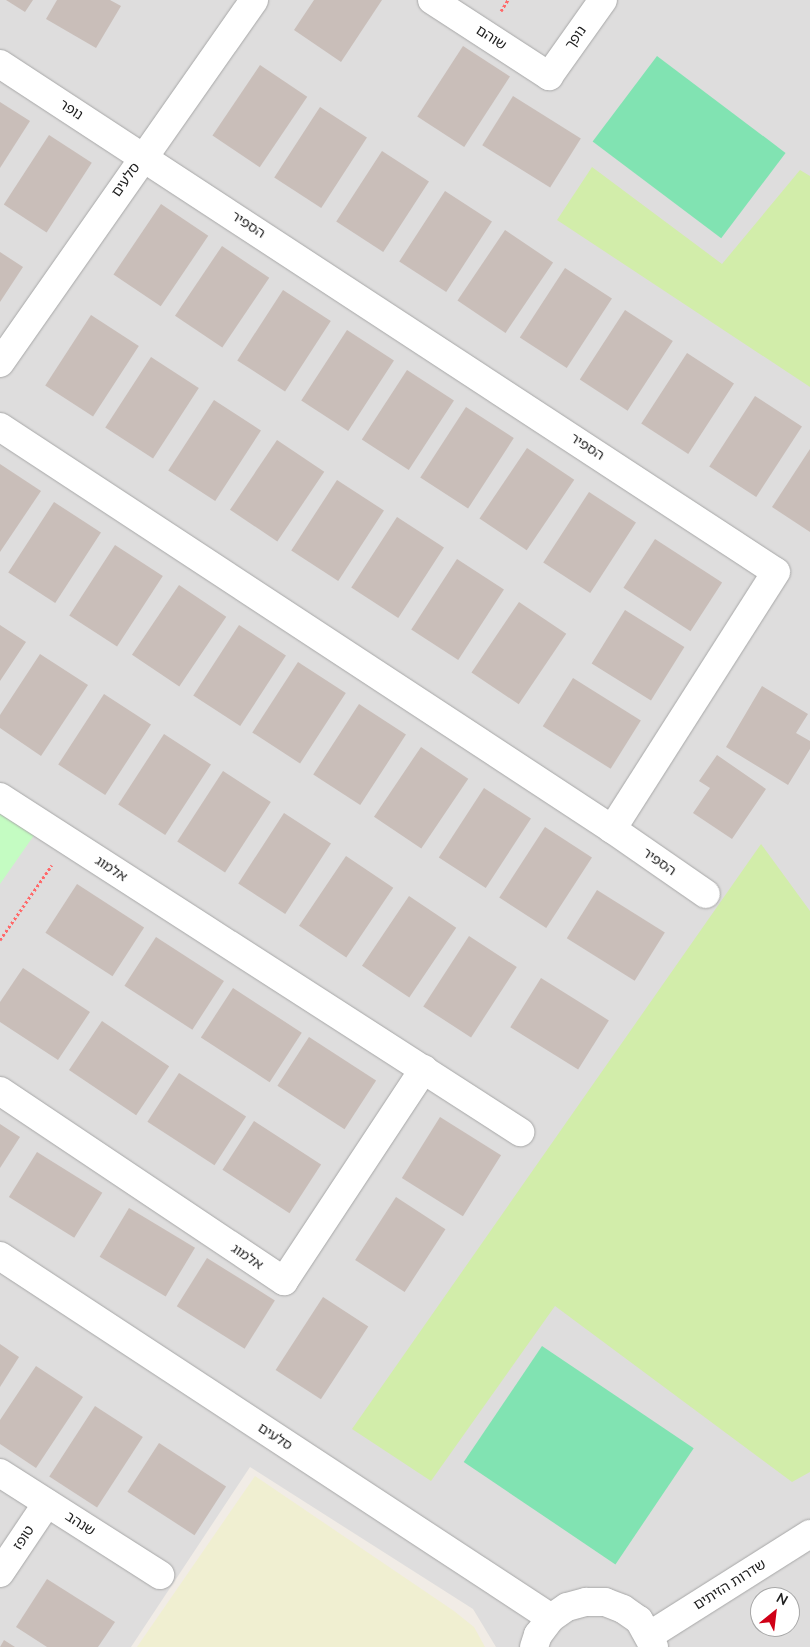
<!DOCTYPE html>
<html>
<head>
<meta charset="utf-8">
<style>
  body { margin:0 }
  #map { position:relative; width:810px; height:1647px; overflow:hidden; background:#f1ece6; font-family:"Nunito Sans","Noto Sans Hebrew",sans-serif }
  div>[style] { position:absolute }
  .residential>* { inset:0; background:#dedddd }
  .farmland>* { inset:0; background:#f0efd1 }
  .grass>* { inset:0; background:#d2edaa }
  .park>* { inset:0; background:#c4fcc2 }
  .pitch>* { inset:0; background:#81e3b2; transform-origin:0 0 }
  .building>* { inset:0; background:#c9beb9; transform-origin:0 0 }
  .path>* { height:3px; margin-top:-1.5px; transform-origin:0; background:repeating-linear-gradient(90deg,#ff696a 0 2.5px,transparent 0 5px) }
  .roads { filter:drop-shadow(0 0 1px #a7a7a7) drop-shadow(0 0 1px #a7a7a7) }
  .minor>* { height:28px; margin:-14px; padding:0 14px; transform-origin:14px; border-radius:14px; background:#fff }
  .tertiary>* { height:28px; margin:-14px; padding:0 14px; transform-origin:14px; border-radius:14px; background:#fff }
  span { translate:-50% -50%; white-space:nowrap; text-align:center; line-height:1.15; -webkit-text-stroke:4px #fff; paint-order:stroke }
  .street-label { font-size:14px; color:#202020 }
  .north { position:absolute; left:750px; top:1587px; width:50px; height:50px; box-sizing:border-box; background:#fff; border:1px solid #a6a6a6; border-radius:50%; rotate:29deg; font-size:14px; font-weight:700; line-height:20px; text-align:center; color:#202020 }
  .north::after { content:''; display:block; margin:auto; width:18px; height:22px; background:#d00017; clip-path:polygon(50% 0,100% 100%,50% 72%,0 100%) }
</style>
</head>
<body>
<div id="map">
  <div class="residential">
    <i style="clip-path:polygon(evenodd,0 0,810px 0,810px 1647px,496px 1647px,473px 1609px,250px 1467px,131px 1647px,0 1647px,0 0,760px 1597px,790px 1597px,790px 1627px,760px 1627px,760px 1597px)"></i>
  </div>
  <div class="farmland">
    <i style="clip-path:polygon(255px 1476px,454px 1611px,474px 1627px,485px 1647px,137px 1647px)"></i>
  </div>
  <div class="grass">
    <i style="clip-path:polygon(592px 167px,722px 264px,800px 170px,810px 176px,810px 387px,557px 220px)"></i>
    <i style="clip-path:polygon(761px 844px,810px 911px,810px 1472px,792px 1482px,555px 1306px,431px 1481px,352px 1429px)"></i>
  </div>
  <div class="park">
    <i style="clip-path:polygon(0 807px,37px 831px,0 884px)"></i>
  </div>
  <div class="pitch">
    <i style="left:657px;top:56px;width:161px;height:107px;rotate:37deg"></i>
    <i style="left:542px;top:1346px;width:183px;height:140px;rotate:34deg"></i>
  </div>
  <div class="building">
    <i style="clip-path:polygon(6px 0,33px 0,25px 12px)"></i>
    <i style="clip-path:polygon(57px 0,110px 0,121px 6px,96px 48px,46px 19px)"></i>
    <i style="clip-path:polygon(314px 0,382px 0,341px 62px,294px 30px)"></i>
    <i style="left:463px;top:46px;width:56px;height:84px;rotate:33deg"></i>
    <i style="left:260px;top:65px;width:57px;height:85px;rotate:34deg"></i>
    <i style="left:513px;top:96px;width:80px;height:58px;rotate:32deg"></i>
    <i style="clip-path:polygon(0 102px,30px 121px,0 168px)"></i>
    <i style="left:320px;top:107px;width:56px;height:84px;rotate:33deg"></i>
    <i style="left:49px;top:135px;width:51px;height:83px;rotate:33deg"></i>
    <i style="left:382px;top:151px;width:56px;height:84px;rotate:33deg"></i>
    <i style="left:445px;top:191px;width:56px;height:84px;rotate:33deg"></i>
    <i style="left:161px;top:204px;width:57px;height:85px;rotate:34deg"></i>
    <i style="left:505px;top:230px;width:58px;height:85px;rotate:34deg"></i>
    <i style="left:222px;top:246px;width:57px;height:84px;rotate:34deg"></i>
    <i style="clip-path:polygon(0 252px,23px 267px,0 302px)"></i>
    <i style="left:565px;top:268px;width:56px;height:83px;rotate:33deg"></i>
    <i style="left:283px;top:290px;width:57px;height:84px;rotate:33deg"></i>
    <i style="left:625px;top:310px;width:57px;height:83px;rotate:33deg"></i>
    <i style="left:91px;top:315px;width:57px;height:84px;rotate:33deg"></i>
    <i style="left:347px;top:330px;width:56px;height:84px;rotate:33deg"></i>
    <i style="left:687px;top:353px;width:56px;height:84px;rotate:33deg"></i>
    <i style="left:151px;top:357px;width:57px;height:84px;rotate:33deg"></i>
    <i style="left:407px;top:370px;width:56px;height:83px;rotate:33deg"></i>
    <i style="left:755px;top:396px;width:56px;height:84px;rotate:33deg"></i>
    <i style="left:214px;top:400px;width:56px;height:84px;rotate:33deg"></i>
    <i style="left:466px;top:407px;width:57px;height:84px;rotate:33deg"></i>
    <i style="left:277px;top:440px;width:57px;height:84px;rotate:34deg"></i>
    <i style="left:527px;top:448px;width:57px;height:85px;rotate:34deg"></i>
    <i style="clip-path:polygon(810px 449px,810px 532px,772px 507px)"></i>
    <i style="clip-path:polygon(0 464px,41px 491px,0 552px)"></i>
    <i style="left:337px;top:480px;width:56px;height:84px;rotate:33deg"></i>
    <i style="left:589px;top:492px;width:56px;height:84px;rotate:33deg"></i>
    <i style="left:54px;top:502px;width:56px;height:84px;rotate:33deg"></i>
    <i style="left:397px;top:517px;width:56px;height:84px;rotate:33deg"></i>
    <i style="left:655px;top:539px;width:80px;height:58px;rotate:33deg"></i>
    <i style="left:115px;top:545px;width:57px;height:84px;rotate:33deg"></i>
    <i style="left:457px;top:559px;width:56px;height:84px;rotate:33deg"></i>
    <i style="left:179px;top:585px;width:57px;height:84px;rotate:34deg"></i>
    <i style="left:519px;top:602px;width:57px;height:85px;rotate:34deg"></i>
    <i style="left:625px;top:610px;width:70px;height:63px;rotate:32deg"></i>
    <i style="clip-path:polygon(0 625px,26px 642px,0 681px)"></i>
    <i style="left:239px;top:625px;width:56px;height:84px;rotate:33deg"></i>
    <i style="clip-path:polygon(40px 654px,88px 685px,41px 756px,0 728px,0 715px)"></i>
    <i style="left:298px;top:662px;width:57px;height:84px;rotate:33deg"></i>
    <i style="left:573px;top:678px;width:80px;height:57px;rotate:32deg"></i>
    <i style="clip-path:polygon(762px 686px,808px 714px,796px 733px,810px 741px,810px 749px,788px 785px,726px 747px)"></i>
    <i style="left:104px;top:694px;width:56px;height:84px;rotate:33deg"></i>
    <i style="left:359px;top:704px;width:56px;height:84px;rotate:33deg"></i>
    <i style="left:164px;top:734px;width:56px;height:84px;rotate:33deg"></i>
    <i style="left:421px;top:747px;width:57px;height:84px;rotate:34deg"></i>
    <i style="clip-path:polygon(717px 755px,766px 789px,732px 839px,693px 813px,710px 788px,699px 781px)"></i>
    <i style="left:223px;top:771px;width:57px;height:84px;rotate:33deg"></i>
    <i style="left:484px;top:788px;width:56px;height:83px;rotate:33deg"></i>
    <i style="left:284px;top:813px;width:56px;height:84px;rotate:33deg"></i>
    <i style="left:545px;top:827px;width:56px;height:84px;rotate:33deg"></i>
    <i style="left:346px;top:856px;width:57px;height:84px;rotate:34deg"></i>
    <i style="left:77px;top:884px;width:80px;height:58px;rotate:33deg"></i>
    <i style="left:597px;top:890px;width:80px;height:57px;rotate:32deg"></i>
    <i style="left:409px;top:896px;width:57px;height:84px;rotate:34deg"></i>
    <i style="left:469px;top:936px;width:57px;height:84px;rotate:33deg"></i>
    <i style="left:156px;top:937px;width:81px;height:58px;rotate:33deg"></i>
    <i style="clip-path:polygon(23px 968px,90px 1012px,58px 1060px,0 1022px,0 1002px)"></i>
    <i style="left:541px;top:978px;width:80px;height:58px;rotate:32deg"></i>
    <i style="left:233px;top:988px;width:82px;height:59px;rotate:33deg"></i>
    <i style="left:102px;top:1021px;width:81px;height:59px;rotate:34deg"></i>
    <i style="left:309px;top:1037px;width:80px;height:58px;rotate:33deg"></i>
    <i style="left:179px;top:1073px;width:80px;height:58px;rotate:33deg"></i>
    <i style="left:440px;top:1117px;width:72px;height:72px;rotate:32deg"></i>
    <i style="left:254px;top:1121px;width:80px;height:58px;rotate:33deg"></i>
    <i style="clip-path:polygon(0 1124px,20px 1137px,0 1168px)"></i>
    <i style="left:37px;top:1152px;width:77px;height:53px;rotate:32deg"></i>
    <i style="left:396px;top:1197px;width:59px;height:75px;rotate:33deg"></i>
    <i style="left:129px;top:1208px;width:77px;height:57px;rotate:31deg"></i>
    <i style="left:207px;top:1258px;width:80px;height:57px;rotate:32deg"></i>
    <i style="left:323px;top:1297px;width:54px;height:87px;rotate:33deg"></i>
    <i style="clip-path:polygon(0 1344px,19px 1357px,0 1387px)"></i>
    <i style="clip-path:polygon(36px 1366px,83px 1397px,36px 1468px,0 1444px,0 1420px)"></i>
    <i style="left:95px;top:1406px;width:57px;height:84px;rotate:33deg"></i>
    <i style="left:159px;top:1443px;width:80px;height:58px;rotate:33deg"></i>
    <i style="clip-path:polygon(47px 1579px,115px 1622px,98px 1647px,47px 1647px,16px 1627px)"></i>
    <i style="clip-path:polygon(4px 1640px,15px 1647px,0 1647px)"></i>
  </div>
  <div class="path">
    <i style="left:501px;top:11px;width:13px;rotate:-58deg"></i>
    <i style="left:0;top:940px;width:91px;rotate:-55.3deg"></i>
  </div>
  <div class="roads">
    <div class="minor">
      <i style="left:432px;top:0;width:140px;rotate:33deg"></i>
      <i style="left:549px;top:76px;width:93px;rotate:-54.6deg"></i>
      <i style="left:0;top:64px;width:927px;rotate:33.21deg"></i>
      <i style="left:776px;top:572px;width:305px;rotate:122.5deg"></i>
      <i style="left:0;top:363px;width:443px;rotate:-55deg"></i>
      <i style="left:0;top:427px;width:732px;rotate:33.3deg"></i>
      <i style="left:612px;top:829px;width:114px;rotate:34.7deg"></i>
      <i style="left:0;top:797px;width:619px;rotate:32.79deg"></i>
      <i style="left:0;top:1091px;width:342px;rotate:33.8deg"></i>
      <i style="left:284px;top:1281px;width:254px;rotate:-56.6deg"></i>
      <i style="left:0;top:1256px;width:659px;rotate:33.3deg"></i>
      <i style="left:0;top:1473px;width:190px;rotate:32.5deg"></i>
      <i style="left:0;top:1573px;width:84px;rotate:-56.1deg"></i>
    </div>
    <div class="tertiary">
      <i style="left:650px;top:1635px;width:189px;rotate:-32.3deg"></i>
      <i style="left:534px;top:1647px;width:13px;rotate:-72deg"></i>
      <i style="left:538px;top:1635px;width:21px;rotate:-53deg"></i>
      <i style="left:551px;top:1618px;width:19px;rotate:-35deg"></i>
      <i style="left:567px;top:1607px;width:20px;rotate:-15deg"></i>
      <i style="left:586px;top:1602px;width:19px"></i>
      <i style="left:605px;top:1602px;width:19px;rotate:21deg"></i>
      <i style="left:623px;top:1609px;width:19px;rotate:35deg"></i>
      <i style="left:639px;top:1620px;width:31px;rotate:61deg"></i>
    </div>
  </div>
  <div class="street-label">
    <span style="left:491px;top:38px;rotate:33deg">שוהם</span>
    <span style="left:576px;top:38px;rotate:-55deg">נופך</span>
    <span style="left:71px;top:110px;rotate:33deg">נופר</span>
    <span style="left:126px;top:180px;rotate:-55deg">סלעים</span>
    <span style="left:248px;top:225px;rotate:33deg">הספיר</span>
    <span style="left:587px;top:447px;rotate:33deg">הספיר</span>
    <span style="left:659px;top:862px;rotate:35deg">הספיר</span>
    <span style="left:111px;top:869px;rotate:33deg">אלמוג</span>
    <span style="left:247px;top:1257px;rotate:34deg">אלמוג</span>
    <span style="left:275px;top:1437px;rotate:33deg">סלעים</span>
    <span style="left:80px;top:1524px;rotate:33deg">שנהב</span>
    <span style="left:24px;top:1538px;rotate:-56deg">טופז</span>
    <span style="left:730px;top:1585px;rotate:-32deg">שדרות הזיתים</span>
  </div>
  <div class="north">N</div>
</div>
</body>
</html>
